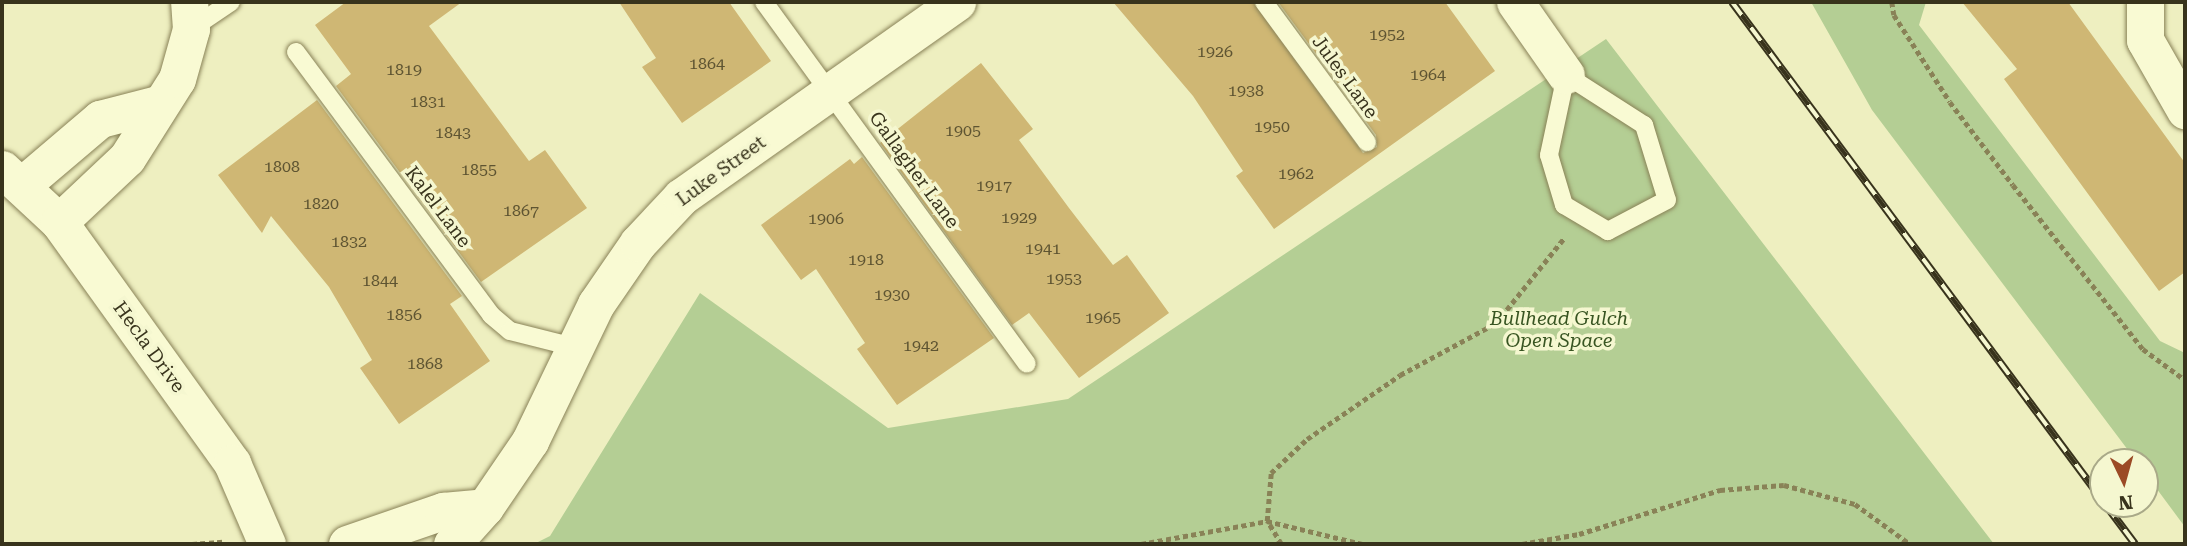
<!DOCTYPE html>
<html>
<head>
<meta charset="utf-8">
<style>
  body { margin:0 }
  #map { position:relative; width:2187px; height:546px; overflow:hidden; background:#eeefc0; font-family:"Roboto Serif",serif }
  div>[style] { position:absolute }
  .green>* { inset:0; background:#b4ce94 }
  .building>* { inset:0; background:#cfb774 }
  .path>* { height:4.5px; margin-top:-2.25px; transform-origin:0; background:repeating-linear-gradient(90deg,#898257 0 5px,transparent 0 8.5px) }
  .roads { filter:drop-shadow(0 0 2px #898257) drop-shadow(0 0 2px #898257) }
  .lane>* { height:18px; margin:-9px; padding:0 9px; transform-origin:9px; border-radius:9px; background:#f9fad3 }
  .street>* { height:37px; margin:-18.5px; padding:0 18.5px; transform-origin:18.5px; border-radius:18.5px; background:#f9fad3 }
  .rail>* { height:8px; margin-top:-4px; transform-origin:0; background:repeating-linear-gradient(90deg,#f5f7d0 0 16px,#38331c 0 32px); box-sizing:border-box; border-block:2px solid #38331c }
  span { translate:-50% -50%; white-space:nowrap; text-align:center; line-height:1.15; -webkit-text-stroke:7px #f5f7d0; paint-order:stroke }
  .number-label { font-size:16px; color:#5e5432 }
  .number-label span { -webkit-text-stroke-width:0 }
  .street-label { font-size:19px; color:#38331c }
  .park-label { font-size:19px; color:#385522; font-style:italic }
  .frame { position:absolute; inset:0; border:4px solid #38331c; pointer-events:none }
  .north { position:absolute; left:2089px; top:448px; width:70px; height:70px; box-sizing:border-box; background:#f5f7d0; border:2px solid #a9a988; border-radius:50%; rotate:175deg; font-size:19px; font-weight:700; line-height:28px; text-align:center; color:#38331c }
  .north::after { content:''; display:block; margin:auto; width:24px; height:32px; background:#9b4a25; clip-path:polygon(50% 0,100% 100%,50% 72%,0 100%) }
</style>
</head>
<body>
<div id="map">
  <div class="green">
    <i style="clip-path:polygon(1811px 2px,1926px 2px,1919px 25px,2160px 341px,2185px 353px,2185px 527px,2145px 473px,2145px 462px,2137px 462px,1872px 110px)"></i>
    <i style="clip-path:polygon(1606px 39px,1994px 544px,534px 544px,550px 536px,700px 293px,888px 428px,1068px 399px)"></i>
  </div>
  <div class="building">
    <i style="clip-path:polygon(346px 2px,462px 2px,429px 26px,529px 161px,545px 150px,587px 208px,481px 282px,336px 86px,351px 74px,315px 25px)"></i>
    <i style="clip-path:polygon(619px 2px,729px 2px,771px 61px,682px 123px,642px 67px,656px 58px)"></i>
    <i style="clip-path:polygon(1113px 2px,1253px 2px,1363px 153px,1377px 147px,1376px 135px,1278px 2px,1445px 2px,1495px 71px,1274px 229px,1236px 176px,1243px 171px,1193px 96px)"></i>
    <i style="clip-path:polygon(1962px 2px,2068px 2px,2185px 163px,2185px 272px,2159px 291px,2004px 79px,2017px 69px)"></i>
    <i style="clip-path:polygon(981px 63px,1033px 129px,1019px 140px,1069px 208px,1113px 265px,1127px 255px,1169px 313px,1079px 378px,1029px 313px,1012px 325px,880px 143px)"></i>
    <i style="clip-path:polygon(317px 100px,462px 296px,450px 304px,490px 361px,399px 424px,360px 368px,372px 360px,329px 287px,271px 216px,262px 233px,218px 175px)"></i>
    <i style="clip-path:polygon(862px 157px,994px 338px,897px 405px,857px 349px,865px 343px,816px 269px,801px 280px,761px 225px,850px 159px,854px 164px)"></i>
  </div>
  <div class="path">
    <i style="left:1892px;top:2px;width:13px;rotate:81deg"></i>
    <i style="left:1894px;top:15px;width:103px;rotate:57.2deg"></i>
    <i style="left:1950px;top:102px;width:104px;rotate:52.8deg"></i>
    <i style="left:2013px;top:185px;width:209px;rotate:51.6deg"></i>
    <i style="left:2143px;top:349px;width:52px;rotate:36.4deg"></i>
    <i style="left:192px;top:544px;width:31px;rotate:-4deg"></i>
    <i style="left:1141px;top:544px;width:128px;rotate:-10.3deg"></i>
    <i style="left:1267px;top:521px;width:98px;rotate:13.6deg"></i>
    <i style="left:1281px;top:544px;width:27px;rotate:-121deg"></i>
    <i style="left:1267px;top:521px;width:48px;rotate:-85.2deg"></i>
    <i style="left:1271px;top:473px;width:50px;rotate:-43.4deg"></i>
    <i style="left:1307px;top:439px;width:113px;rotate:-34.5deg"></i>
    <i style="left:1400px;top:375px;width:109px;rotate:-28.4deg"></i>
    <i style="left:1496px;top:323px;width:109px;rotate:-51.3deg"></i>
    <i style="left:1522px;top:544px;width:58px;rotate:-10deg"></i>
    <i style="left:1579px;top:534px;width:148px;rotate:-17.3deg"></i>
    <i style="left:1720px;top:490px;width:64px;rotate:-4.5deg"></i>
    <i style="left:1784px;top:485px;width:73px;rotate:15deg"></i>
    <i style="left:1855px;top:504px;width:68px;rotate:36deg"></i>
  </div>
  <div class="roads">
    <div class="lane">
      <i style="left:764px;top:2px;width:447px;rotate:54deg"></i>
      <i style="left:1264px;top:2px;width:174px;rotate:53.7deg"></i>
      <i style="left:191px;top:29px;width:48px;rotate:-34deg"></i>
      <i style="left:296px;top:52px;width:327px;rotate:53.4deg"></i>
      <i style="left:491px;top:315px;width:25px;rotate:40deg"></i>
      <i style="left:510px;top:331px;width:66px;rotate:14deg"></i>
      <i style="left:1566px;top:75px;width:93px;rotate:32.7deg"></i>
      <i style="left:1644px;top:125px;width:78px;rotate:73deg"></i>
      <i style="left:1667px;top:200px;width:67px;rotate:152.3deg"></i>
      <i style="left:1608px;top:231px;width:51px;rotate:-149.4deg"></i>
      <i style="left:1564px;top:205px;width:52px;rotate:-106.7deg"></i>
      <i style="left:1549px;top:155px;width:82px;rotate:-78deg"></i>
    </div>
    <div class="street">
      <i style="left:1515px;top:2px;width:89px;rotate:55.1deg"></i>
      <i style="left:2145px;top:2px;width:38px;rotate:90deg"></i>
      <i style="left:2145px;top:40px;width:81px;rotate:60.3deg"></i>
      <i style="left:2px;top:169px;width:78px;rotate:42.9deg"></i>
      <i style="left:59px;top:222px;width:297px;rotate:54.3deg"></i>
      <i style="left:232px;top:463px;width:88px;rotate:66.6deg"></i>
      <i style="left:21px;top:186px;width:104px;rotate:-40.3deg"></i>
      <i style="left:100px;top:119px;width:59px;rotate:-14.7deg"></i>
      <i style="left:59px;top:222px;width:93px;rotate:-43.3deg"></i>
      <i style="left:127px;top:158px;width:93px;rotate:-57.7deg"></i>
      <i style="left:177px;top:79px;width:52px;rotate:-74.4deg"></i>
      <i style="left:191px;top:29px;width:27px;rotate:-94deg"></i>
      <i style="left:347px;top:544px;width:102px;rotate:-19deg"></i>
      <i style="left:443px;top:511px;width:42px;rotate:-5.4deg"></i>
      <i style="left:452px;top:544px;width:50px;rotate:-48.3deg"></i>
      <i style="left:485px;top:507px;width:80px;rotate:-55.7deg"></i>
      <i style="left:530px;top:441px;width:152px;rotate:-64.3deg"></i>
      <i style="left:596px;top:304px;width:74px;rotate:-55.5deg"></i>
      <i style="left:638px;top:243px;width:63px;rotate:-46.9deg"></i>
      <i style="left:681px;top:197px;width:338px;rotate:-35.2deg"></i>
    </div>
  </div>
  <div class="rail">
    <i style="left:1732px;top:2px;width:622px;rotate:53.37deg"></i>
    <i style="left:2105px;top:504px;width:50px;rotate:53.1deg"></i>
  </div>
  <div class="number-label">
    <span style="left:1387px;top:35px">1952</span>
    <span style="left:1215px;top:52px">1926</span>
    <span style="left:707px;top:64px">1864</span>
    <span style="left:404px;top:70px">1819</span>
    <span style="left:1428px;top:75px">1964</span>
    <span style="left:1246px;top:91px">1938</span>
    <span style="left:428px;top:102px">1831</span>
    <span style="left:1272px;top:127px">1950</span>
    <span style="left:963px;top:131px">1905</span>
    <span style="left:453px;top:133px">1843</span>
    <span style="left:282px;top:167px">1808</span>
    <span style="left:479px;top:170px">1855</span>
    <span style="left:1296px;top:174px">1962</span>
    <span style="left:994px;top:186px">1917</span>
    <span style="left:321px;top:204px">1820</span>
    <span style="left:521px;top:211px">1867</span>
    <span style="left:1019px;top:218px">1929</span>
    <span style="left:826px;top:219px">1906</span>
    <span style="left:349px;top:242px">1832</span>
    <span style="left:1043px;top:249px">1941</span>
    <span style="left:866px;top:260px">1918</span>
    <span style="left:1064px;top:279px">1953</span>
    <span style="left:380px;top:281px">1844</span>
    <span style="left:892px;top:295px">1930</span>
    <span style="left:404px;top:315px">1856</span>
    <span style="left:1103px;top:318px">1965</span>
    <span style="left:921px;top:346px">1942</span>
    <span style="left:425px;top:364px">1868</span>
  </div>
  <div class="street-label">
    <span style="left:1345px;top:77px;rotate:54deg">Jules Lane</span>
    <span style="left:914px;top:170px;rotate:54deg">Gallagher Lane</span>
    <span style="left:721px;top:171px;rotate:-36deg">Luke Street</span>
    <span style="left:438px;top:207px;rotate:53deg">Kalel Lane</span>
    <span style="left:149px;top:347px;rotate:54deg">Hecla Drive</span>
  </div>
  <div class="park-label">
    <span style="left:1559px;top:330px">Bullhead Gulch<br>Open Space</span>
  </div>
  <div class="frame"></div>
  <div class="north">N</div>
</div>
</body>
</html>
